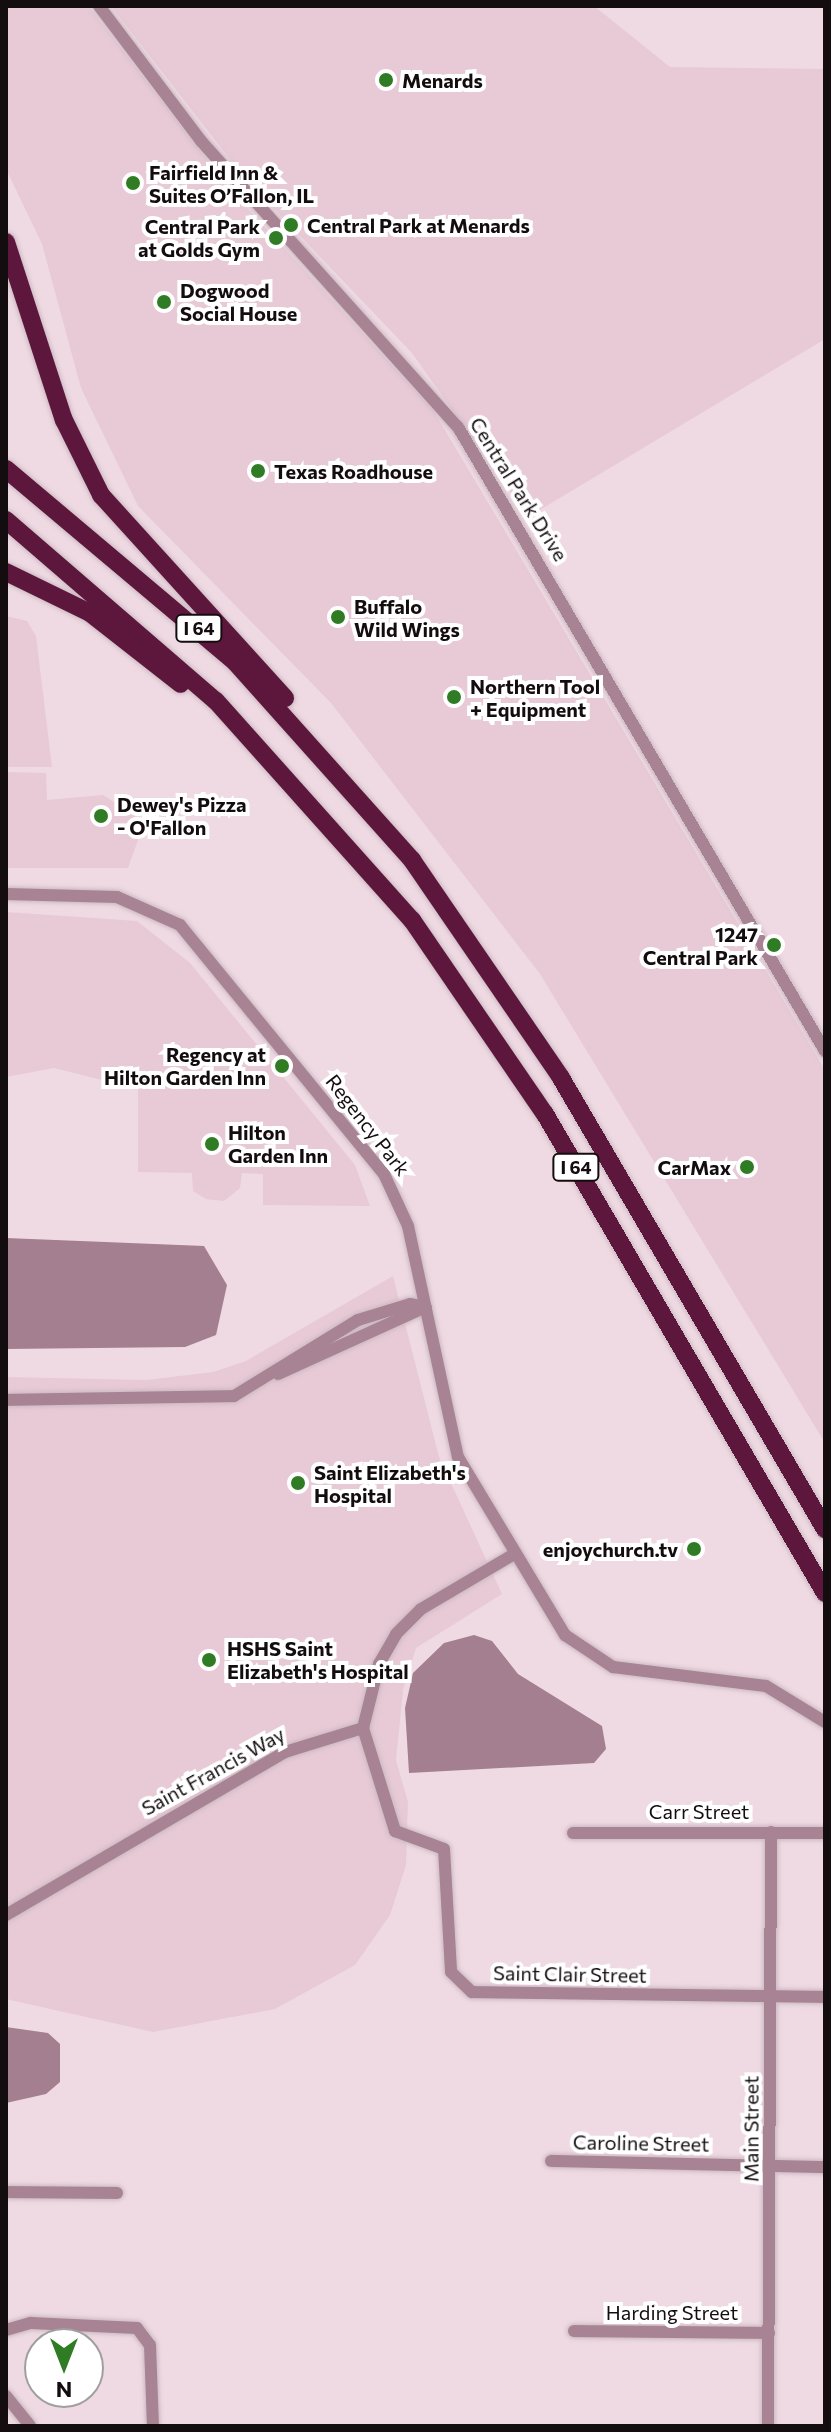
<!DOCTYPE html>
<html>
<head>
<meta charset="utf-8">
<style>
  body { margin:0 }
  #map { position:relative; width:831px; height:2432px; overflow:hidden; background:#efdae3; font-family:Commissioner,sans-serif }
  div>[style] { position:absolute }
  .built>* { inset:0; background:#e7cad6 }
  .water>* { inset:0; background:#a37f8f }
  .roads { filter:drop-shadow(0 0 2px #ccb9c1) drop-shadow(0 0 2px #ccb9c1) }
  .minor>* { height:12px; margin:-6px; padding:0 6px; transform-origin:6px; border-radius:6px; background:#a78393 }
  .highway>* { height:18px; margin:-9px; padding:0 9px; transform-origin:9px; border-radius:9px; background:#5d173d }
  .dots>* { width:22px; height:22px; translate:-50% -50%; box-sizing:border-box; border:4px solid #fff; border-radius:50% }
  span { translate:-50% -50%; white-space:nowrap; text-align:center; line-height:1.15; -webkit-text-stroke:8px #fff; paint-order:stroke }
  .shield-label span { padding:2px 6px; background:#fff; border:2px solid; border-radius:6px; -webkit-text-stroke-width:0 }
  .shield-label { font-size:18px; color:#140d10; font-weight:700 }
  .poi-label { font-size:20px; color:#140d10; font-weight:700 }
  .left { translate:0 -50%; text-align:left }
  .right { translate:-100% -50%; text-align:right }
  .street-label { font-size:20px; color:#140d10 }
  .frame { position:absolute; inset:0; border:8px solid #140d10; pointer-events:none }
  .north { position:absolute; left:24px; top:2328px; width:80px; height:80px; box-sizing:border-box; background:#fff; border:2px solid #a19e9f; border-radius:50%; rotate:180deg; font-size:22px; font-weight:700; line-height:32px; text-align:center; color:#140d10 }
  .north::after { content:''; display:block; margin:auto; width:28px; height:36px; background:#307c24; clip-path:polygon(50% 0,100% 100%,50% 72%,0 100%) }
</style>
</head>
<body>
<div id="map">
  <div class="built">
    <i style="clip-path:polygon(6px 6px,88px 6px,229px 188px,433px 410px,825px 1070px,825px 1443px,540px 974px,331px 703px,138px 506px,81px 388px,42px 244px,6px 169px)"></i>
    <i style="clip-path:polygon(111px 6px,594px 6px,670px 67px,825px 69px,825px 339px,528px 517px,412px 353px,243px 176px)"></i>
    <i style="clip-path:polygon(6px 616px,27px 621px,36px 636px,52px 767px,6px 767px)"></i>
    <i style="clip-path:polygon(6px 772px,46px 773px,47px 800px,103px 795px,134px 815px,143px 826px,128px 868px,6px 868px)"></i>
    <i style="clip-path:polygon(6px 912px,137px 921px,190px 963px,355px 1165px,370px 1206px,263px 1205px,263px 1174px,242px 1173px,240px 1188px,224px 1201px,206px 1199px,193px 1191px,192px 1173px,138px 1172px,138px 1089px,54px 1068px,6px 1077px)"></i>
    <i style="clip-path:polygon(393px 1276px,439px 1457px,502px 1594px,416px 1648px,403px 1690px,396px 1760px,408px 1802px,406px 1865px,390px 1915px,355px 1965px,275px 2009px,153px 2032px,6px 1999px,6px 1377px,146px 1380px,213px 1372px,246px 1361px)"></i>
  </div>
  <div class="water">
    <i style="clip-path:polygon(6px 1238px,204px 1246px,227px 1285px,216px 1335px,185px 1347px,6px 1349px)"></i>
    <i style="clip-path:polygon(474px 1635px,492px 1641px,518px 1674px,602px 1726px,606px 1749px,594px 1763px,409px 1773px,405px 1708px,413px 1673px,444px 1643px)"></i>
    <i style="clip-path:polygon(6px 2027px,48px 2033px,60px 2044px,60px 2082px,46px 2094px,6px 2103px)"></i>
  </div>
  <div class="roads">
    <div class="minor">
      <i style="left:99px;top:6px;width:169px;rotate:52.9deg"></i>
      <i style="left:201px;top:141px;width:385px;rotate:48.1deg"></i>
      <i style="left:458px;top:427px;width:724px;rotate:59.54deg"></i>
      <i style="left:6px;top:894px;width:111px;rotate:1.5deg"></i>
      <i style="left:117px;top:897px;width:69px;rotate:24deg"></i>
      <i style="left:180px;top:925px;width:322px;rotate:50.7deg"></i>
      <i style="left:384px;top:1174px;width:57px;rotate:65.2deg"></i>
      <i style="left:408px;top:1226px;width:236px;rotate:77.8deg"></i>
      <i style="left:458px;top:1457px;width:208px;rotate:59deg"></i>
      <i style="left:565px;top:1635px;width:58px;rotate:33.7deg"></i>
      <i style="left:613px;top:1667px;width:154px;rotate:7.1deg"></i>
      <i style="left:766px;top:1686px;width:69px;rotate:31.4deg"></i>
      <i style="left:278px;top:1374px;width:162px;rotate:-24.4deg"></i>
      <i style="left:6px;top:1400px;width:228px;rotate:-1deg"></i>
      <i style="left:234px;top:1396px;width:145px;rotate:-31.5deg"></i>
      <i style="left:358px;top:1320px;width:54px;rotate:-17.1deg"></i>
      <i style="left:410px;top:1304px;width:16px;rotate:11deg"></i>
      <i style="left:363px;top:1728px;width:108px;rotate:72.7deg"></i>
      <i style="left:395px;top:1831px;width:52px;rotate:20.2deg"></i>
      <i style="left:444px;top:1849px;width:123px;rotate:86.7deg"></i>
      <i style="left:451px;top:1972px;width:29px;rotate:44deg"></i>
      <i style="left:472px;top:1992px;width:353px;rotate:0.8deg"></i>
      <i style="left:573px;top:1833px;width:252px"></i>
      <i style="left:6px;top:1915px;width:323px;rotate:-30.3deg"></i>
      <i style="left:285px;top:1752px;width:82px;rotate:-17.1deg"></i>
      <i style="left:363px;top:1728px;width:66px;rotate:-76deg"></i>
      <i style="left:379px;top:1664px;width:34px;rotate:-60deg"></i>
      <i style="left:396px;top:1634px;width:35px;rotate:-45deg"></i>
      <i style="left:421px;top:1609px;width:104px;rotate:-30.5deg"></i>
      <i style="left:551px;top:2161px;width:274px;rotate:1.3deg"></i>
      <i style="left:6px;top:2192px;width:111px;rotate:0.5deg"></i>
      <i style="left:6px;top:2330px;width:26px;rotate:-16deg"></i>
      <i style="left:31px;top:2323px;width:106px;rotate:2.7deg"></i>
      <i style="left:137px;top:2328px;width:21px;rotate:53deg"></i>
      <i style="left:150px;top:2345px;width:81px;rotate:87.9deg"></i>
      <i style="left:574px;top:2331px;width:195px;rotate:0.6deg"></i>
      <i style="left:6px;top:2396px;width:38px;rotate:51deg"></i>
      <i style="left:768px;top:2426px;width:594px;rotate:-89.71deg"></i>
    </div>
    <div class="highway">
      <i style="left:6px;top:242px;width:187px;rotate:72deg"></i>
      <i style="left:64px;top:420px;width:84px;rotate:63.7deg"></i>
      <i style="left:101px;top:495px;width:274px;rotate:47.8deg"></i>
      <i style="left:6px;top:469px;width:299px;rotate:40.1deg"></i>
      <i style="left:235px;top:662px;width:266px;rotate:48.2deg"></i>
      <i style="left:412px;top:860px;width:264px;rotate:55.6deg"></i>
      <i style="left:561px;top:1078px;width:523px;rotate:59.66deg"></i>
      <i style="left:6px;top:520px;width:277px;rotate:40.8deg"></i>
      <i style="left:216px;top:701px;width:294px;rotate:48.2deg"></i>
      <i style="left:412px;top:920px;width:235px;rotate:55.6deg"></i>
      <i style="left:545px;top:1114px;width:555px;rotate:59.69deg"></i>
      <i style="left:6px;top:572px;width:93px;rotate:26deg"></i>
      <i style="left:90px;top:613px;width:115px;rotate:38deg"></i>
    </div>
  </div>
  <div class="dots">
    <i style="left:386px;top:80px;background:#307c24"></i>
    <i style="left:133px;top:183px;background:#307c24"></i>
    <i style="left:291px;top:225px;background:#307c24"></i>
    <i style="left:276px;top:238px;background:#307c24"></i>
    <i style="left:164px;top:302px;background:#307c24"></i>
    <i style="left:258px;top:471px;background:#307c24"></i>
    <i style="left:338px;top:617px;background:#307c24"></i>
    <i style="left:454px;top:697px;background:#307c24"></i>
    <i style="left:101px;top:816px;background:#307c24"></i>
    <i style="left:774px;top:945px;background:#307c24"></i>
    <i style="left:282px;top:1066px;background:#307c24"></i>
    <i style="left:212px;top:1144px;background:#307c24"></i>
    <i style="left:747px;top:1167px;background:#307c24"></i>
    <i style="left:298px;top:1483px;background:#307c24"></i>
    <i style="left:694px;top:1549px;background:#307c24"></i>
    <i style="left:209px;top:1660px;background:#307c24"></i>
  </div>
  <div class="shield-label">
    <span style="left:199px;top:628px">I 64</span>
    <span style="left:576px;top:1167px">I 64</span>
  </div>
  <div class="poi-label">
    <span class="left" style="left:402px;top:80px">Menards</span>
    <span class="left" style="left:149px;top:184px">Fairfield Inn &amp;<br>Suites O’Fallon, IL</span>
    <span class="left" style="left:307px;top:225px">Central Park at Menards</span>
    <span class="right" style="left:260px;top:238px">Central Park<br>at Golds Gym</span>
    <span class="left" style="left:180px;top:302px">Dogwood<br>Social House</span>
    <span class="left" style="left:274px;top:471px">Texas Roadhouse</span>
    <span class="left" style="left:354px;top:618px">Buffalo<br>Wild Wings</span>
    <span class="left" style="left:470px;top:698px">Northern Tool<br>+ Equipment</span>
    <span class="left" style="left:117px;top:816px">Dewey's Pizza<br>- O'Fallon</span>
    <span class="right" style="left:758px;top:946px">1247<br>Central Park</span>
    <span class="right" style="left:266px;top:1066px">Regency at<br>Hilton Garden Inn</span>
    <span class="left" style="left:228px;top:1144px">Hilton<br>Garden Inn</span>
    <span class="right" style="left:731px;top:1167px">CarMax</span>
    <span class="left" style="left:314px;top:1484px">Saint Elizabeth's<br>Hospital</span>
    <span class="right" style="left:678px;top:1549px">enjoychurch.tv</span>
    <span class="left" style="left:227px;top:1660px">HSHS Saint<br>Elizabeth's Hospital</span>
  </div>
  <div class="street-label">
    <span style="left:519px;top:489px;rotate:58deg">Central Park Drive</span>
    <span style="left:368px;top:1125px;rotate:52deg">Regency Park</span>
    <span style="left:213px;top:1771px;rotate:-29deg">Saint Francis Way</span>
    <span style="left:699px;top:1811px">Carr Street</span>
    <span style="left:570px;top:1974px;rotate:1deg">Saint Clair Street</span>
    <span style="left:751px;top:2129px;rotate:-90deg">Main Street</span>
    <span style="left:641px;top:2143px;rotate:1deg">Caroline Street</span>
    <span style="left:672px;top:2312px">Harding Street</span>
  </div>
  <div class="frame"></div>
  <div class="north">N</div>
</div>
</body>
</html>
